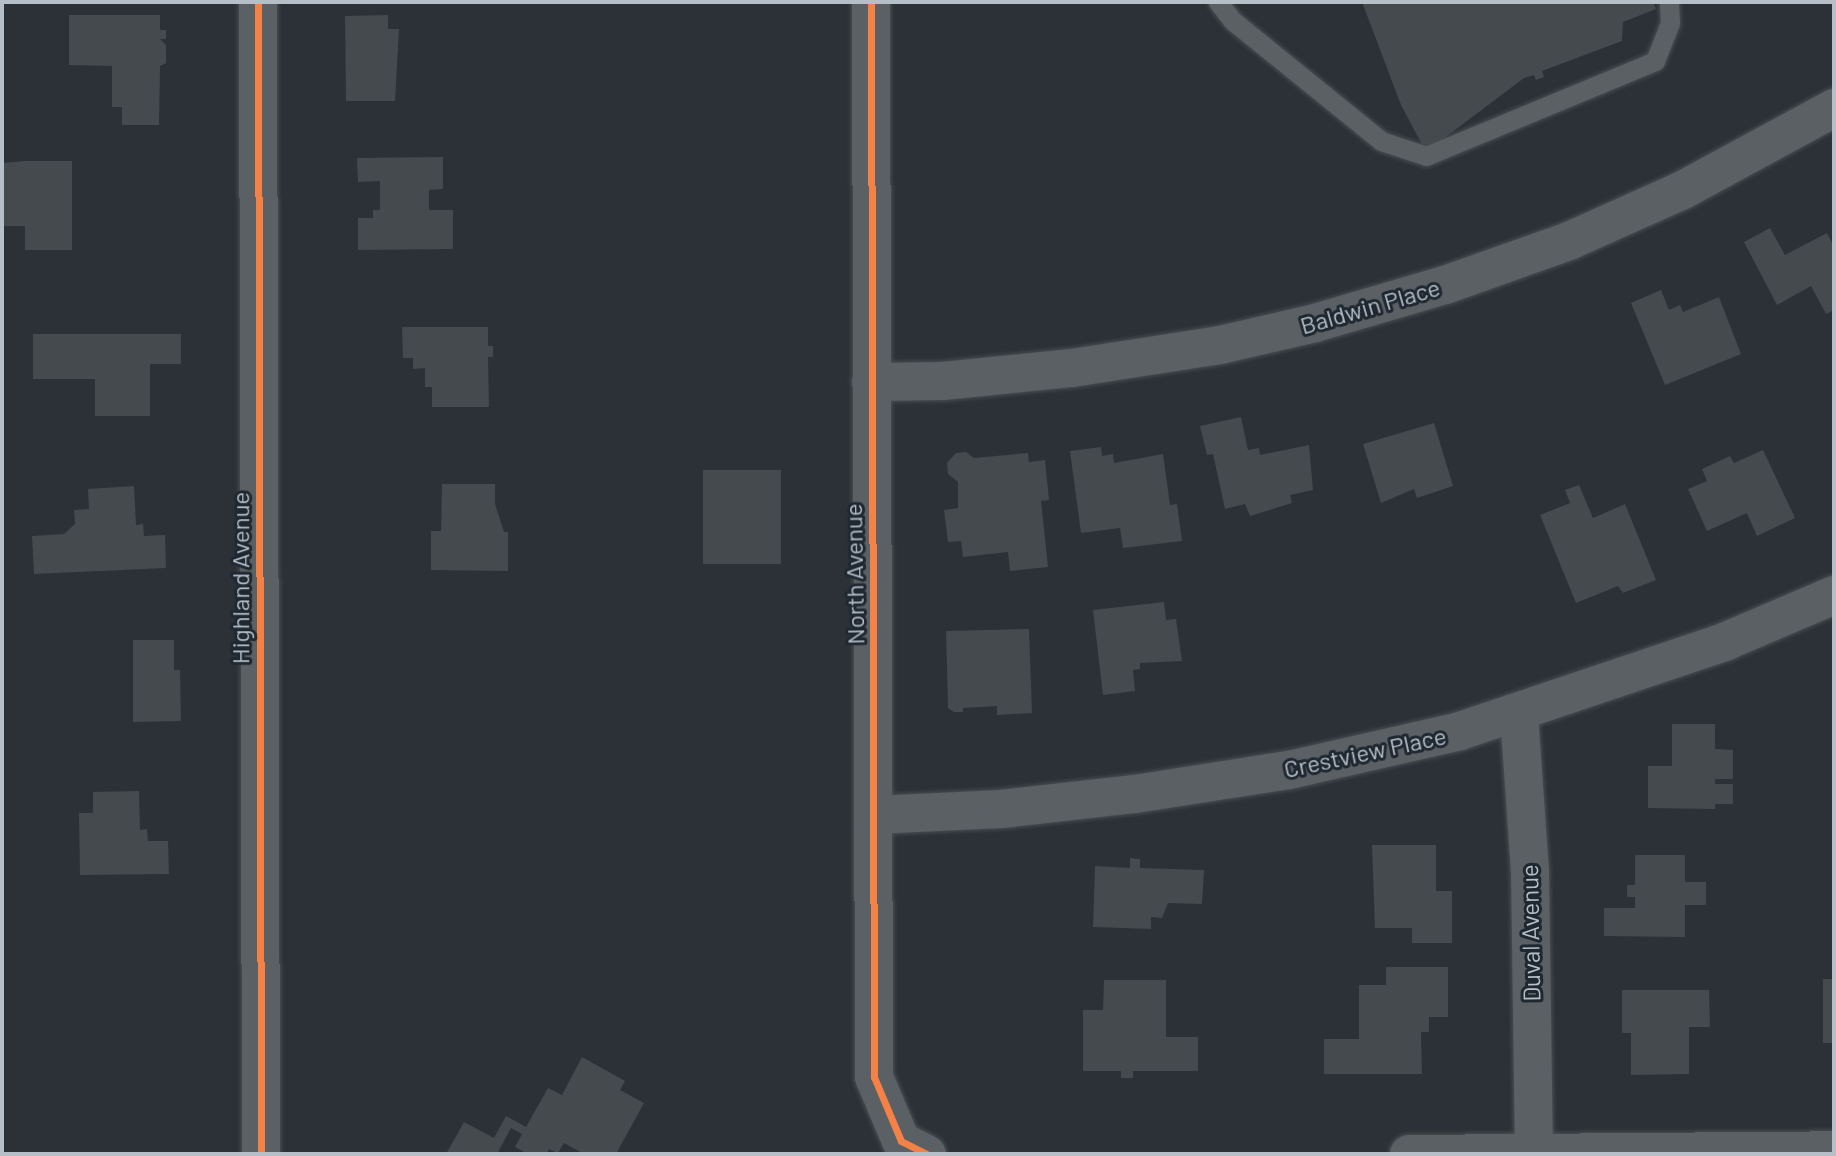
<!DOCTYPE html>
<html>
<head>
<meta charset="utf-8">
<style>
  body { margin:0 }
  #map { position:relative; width:1836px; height:1156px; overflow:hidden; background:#2b3136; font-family:Barlow,sans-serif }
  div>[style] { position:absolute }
  .building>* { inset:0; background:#444a4e; transform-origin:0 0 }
  .roads { filter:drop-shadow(0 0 2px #494d51) drop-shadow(0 0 2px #494d51) }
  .lane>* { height:19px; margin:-9.5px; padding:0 9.5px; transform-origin:9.5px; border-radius:9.5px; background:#5b6065 }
  .street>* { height:38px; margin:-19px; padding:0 19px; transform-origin:19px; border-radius:19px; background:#5b6065 }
  .cycleway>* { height:7px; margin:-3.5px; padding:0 3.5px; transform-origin:3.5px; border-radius:3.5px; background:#f48246 }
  span { translate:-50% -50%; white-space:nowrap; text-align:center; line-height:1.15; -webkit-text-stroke:6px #1f2831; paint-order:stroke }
  .street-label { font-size:24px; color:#b6bec7 }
  .frame { position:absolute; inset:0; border:4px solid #b6bec7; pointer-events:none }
</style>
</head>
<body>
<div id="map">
  <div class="building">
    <i style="clip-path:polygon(1362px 2px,1653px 2px,1656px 9px,1623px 22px,1622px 41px,1542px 71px,1544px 77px,1536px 80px,1534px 75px,1524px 78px,1426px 152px,1401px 105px)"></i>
    <i style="clip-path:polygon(69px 15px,160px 15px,160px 30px,166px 30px,166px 39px,160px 39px,166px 45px,166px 63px,160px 66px,159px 125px,122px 125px,122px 107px,112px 107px,112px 66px,69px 65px)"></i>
    <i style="clip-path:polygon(388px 15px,388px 29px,399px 29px,395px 101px,346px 101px,345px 16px)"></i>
    <i style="clip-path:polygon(443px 157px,443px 189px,429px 190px,429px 210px,453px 210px,453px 249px,358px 250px,358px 218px,373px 218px,373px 210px,380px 210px,380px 181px,358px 182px,357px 158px)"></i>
    <i style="clip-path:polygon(25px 161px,72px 161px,72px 250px,25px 250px,25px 226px,2px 226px,2px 163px)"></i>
    <i style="clip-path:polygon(1770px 228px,1785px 255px,1827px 233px,1834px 247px,1834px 310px,1826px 314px,1811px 286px,1777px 305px,1744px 242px)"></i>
    <i style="clip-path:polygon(1661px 290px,1669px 310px,1680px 305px,1683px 312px,1719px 297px,1741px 354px,1665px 385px,1631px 303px)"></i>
    <i style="clip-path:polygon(402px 327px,488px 327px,488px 346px,493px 346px,493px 357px,488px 357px,489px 407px,432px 407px,432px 387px,425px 387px,425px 368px,413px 369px,413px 358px,403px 358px)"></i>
    <i style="clip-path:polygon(33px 334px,181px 334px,181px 364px,150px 364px,150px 416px,95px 416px,95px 379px,33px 379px)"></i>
    <i style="clip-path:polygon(1241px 417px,1248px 450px,1259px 448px,1260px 455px,1309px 445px,1313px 490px,1290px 495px,1292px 503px,1250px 516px,1245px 504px,1225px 509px,1213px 454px,1207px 455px,1200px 426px)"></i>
    <i style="clip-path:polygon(1434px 423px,1453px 486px,1417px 498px,1414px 489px,1381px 503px,1363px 444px)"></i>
    <i style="clip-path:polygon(1101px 447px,1102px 456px,1113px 454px,1114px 463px,1163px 454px,1170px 505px,1177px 504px,1182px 541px,1123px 548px,1120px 528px,1081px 533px,1070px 451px)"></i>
    <i style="clip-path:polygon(1763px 450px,1795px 518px,1757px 536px,1747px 513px,1707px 531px,1688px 489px,1707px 481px,1702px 469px,1730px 456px,1734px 463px)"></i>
    <i style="clip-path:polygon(966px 452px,974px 458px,1028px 453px,1029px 462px,1045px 460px,1049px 500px,1041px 501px,1048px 567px,1010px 571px,1008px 552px,963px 557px,961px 541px,948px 542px,944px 510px,958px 508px,958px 482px,948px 474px,947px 463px,956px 453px)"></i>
    <i style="left:703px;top:470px;width:78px;height:94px"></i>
    <i style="clip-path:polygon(442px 484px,495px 484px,495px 504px,504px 532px,508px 532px,508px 571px,431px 570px,431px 531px,441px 531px)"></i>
    <i style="clip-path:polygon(1579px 485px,1593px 518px,1625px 504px,1656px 580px,1623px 593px,1618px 586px,1576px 603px,1540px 515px,1570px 503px,1565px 490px)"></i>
    <i style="clip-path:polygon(134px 486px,136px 525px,143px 524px,144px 536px,165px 535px,166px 568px,34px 574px,32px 536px,64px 534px,75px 524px,74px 510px,89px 509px,88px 489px)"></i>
    <i style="clip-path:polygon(1164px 602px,1166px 620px,1176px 619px,1182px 661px,1140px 663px,1140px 669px,1133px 670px,1135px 691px,1103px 695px,1093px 610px)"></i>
    <i style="clip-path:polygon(1029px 629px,1032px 713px,997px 715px,997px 706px,963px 708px,963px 712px,954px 712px,948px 708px,946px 631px)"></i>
    <i style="clip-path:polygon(133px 640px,174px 640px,174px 670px,180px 670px,181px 721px,133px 722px)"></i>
    <i style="clip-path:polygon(1672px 724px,1715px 724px,1715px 749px,1733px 750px,1733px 779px,1715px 779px,1715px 784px,1733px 784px,1733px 804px,1715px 804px,1715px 809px,1648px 808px,1648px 766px,1672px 766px)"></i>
    <i style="clip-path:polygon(139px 791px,140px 830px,147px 829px,148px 841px,168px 841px,169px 874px,80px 875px,79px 813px,93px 813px,93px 792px)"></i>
    <i style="clip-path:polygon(1372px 845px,1436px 845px,1436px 891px,1452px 891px,1452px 943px,1412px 943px,1412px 928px,1375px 928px)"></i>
    <i style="clip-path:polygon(1635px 855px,1685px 855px,1685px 882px,1706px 882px,1706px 905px,1685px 905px,1685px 937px,1604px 936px,1604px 908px,1635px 908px,1635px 897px,1627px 897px,1627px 885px,1635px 885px)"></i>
    <i style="clip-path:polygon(1130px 858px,1140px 859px,1140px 868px,1204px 870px,1202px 904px,1168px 903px,1162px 918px,1151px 917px,1151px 929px,1093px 927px,1095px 866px,1130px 868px)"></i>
    <i style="clip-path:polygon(1386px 967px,1448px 967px,1448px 1017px,1429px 1017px,1429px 1032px,1421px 1032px,1422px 1074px,1324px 1074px,1324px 1039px,1359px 1039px,1359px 985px,1386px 985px)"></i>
    <i style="left:1823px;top:979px;width:11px;height:64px"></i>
    <i style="clip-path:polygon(1104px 980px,1166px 980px,1166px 1037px,1198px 1037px,1198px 1071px,1133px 1071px,1133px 1078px,1121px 1078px,1121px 1071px,1083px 1071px,1083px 1010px,1103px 1010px)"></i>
    <i style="clip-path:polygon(1622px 990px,1709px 990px,1710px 1027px,1689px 1027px,1689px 1074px,1631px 1075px,1631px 1033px,1622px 1033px)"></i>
    <i style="clip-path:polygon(582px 1057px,625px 1081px,620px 1090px,644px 1103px,616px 1154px,584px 1154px,564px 1143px,558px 1153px,549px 1149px,546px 1154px,528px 1154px,515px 1147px,522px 1134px,511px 1128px,497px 1154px,446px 1154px,464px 1122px,494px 1138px,506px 1116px,526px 1127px,548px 1088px,562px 1095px)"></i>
  </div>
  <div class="roads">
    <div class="lane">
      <i style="left:1218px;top:2px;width:24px;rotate:52deg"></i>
      <i style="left:1233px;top:21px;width:191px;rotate:39deg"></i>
      <i style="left:1381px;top:141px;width:47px;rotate:18.4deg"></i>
      <i style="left:1426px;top:156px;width:248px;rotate:-22.5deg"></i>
      <i style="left:1655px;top:61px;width:41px;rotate:-68.5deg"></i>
      <i style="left:1670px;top:23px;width:21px;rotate:-93deg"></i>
    </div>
    <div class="street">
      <i style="left:258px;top:2px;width:1152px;rotate:89.85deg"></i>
      <i style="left:871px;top:2px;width:1075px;rotate:89.84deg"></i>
      <i style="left:874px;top:1077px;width:69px;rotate:67.1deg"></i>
      <i style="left:901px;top:1141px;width:29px;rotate:27deg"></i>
      <i style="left:871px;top:382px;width:72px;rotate:-0.8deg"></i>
      <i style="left:943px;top:381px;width:130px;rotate:-5.8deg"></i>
      <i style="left:1072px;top:368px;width:150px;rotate:-8.8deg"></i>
      <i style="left:1220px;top:345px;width:98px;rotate:-13deg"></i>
      <i style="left:1315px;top:323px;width:135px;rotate:-16.3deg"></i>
      <i style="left:1445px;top:285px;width:132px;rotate:-19.5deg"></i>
      <i style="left:1569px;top:241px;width:125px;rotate:-24.1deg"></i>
      <i style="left:1683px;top:190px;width:172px;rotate:-28.5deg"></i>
      <i style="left:1519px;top:714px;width:156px;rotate:86deg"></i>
      <i style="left:1530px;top:870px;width:283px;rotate:89.2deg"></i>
      <i style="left:874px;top:815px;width:127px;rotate:-2.7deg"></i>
      <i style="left:1001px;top:809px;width:135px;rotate:-6.4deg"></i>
      <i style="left:1135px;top:794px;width:156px;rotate:-8.9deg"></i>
      <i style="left:1289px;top:770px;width:175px;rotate:-12.8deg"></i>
      <i style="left:1460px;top:731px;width:279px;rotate:-18.6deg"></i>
      <i style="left:1724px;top:642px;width:120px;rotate:-23.1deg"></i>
      <i style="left:1409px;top:1154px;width:425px;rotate:-0.5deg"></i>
    </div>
  </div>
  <div class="cycleway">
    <i style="left:258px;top:2px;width:1152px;rotate:89.85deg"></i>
    <i style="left:871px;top:2px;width:1075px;rotate:89.84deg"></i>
    <i style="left:874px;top:1077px;width:69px;rotate:67.1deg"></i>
    <i style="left:901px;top:1141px;width:29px;rotate:27deg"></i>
  </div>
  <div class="street-label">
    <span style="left:1370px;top:306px;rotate:-16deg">Baldwin Place</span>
    <span style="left:854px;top:574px;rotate:-91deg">North Avenue</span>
    <span style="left:240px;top:578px;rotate:-90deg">Highland Avenue</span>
    <span style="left:1365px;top:752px;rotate:-12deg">Crestview Place</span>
    <span style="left:1530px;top:933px;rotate:-91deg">Duval Avenue</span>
  </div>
  <div class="frame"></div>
</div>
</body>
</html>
